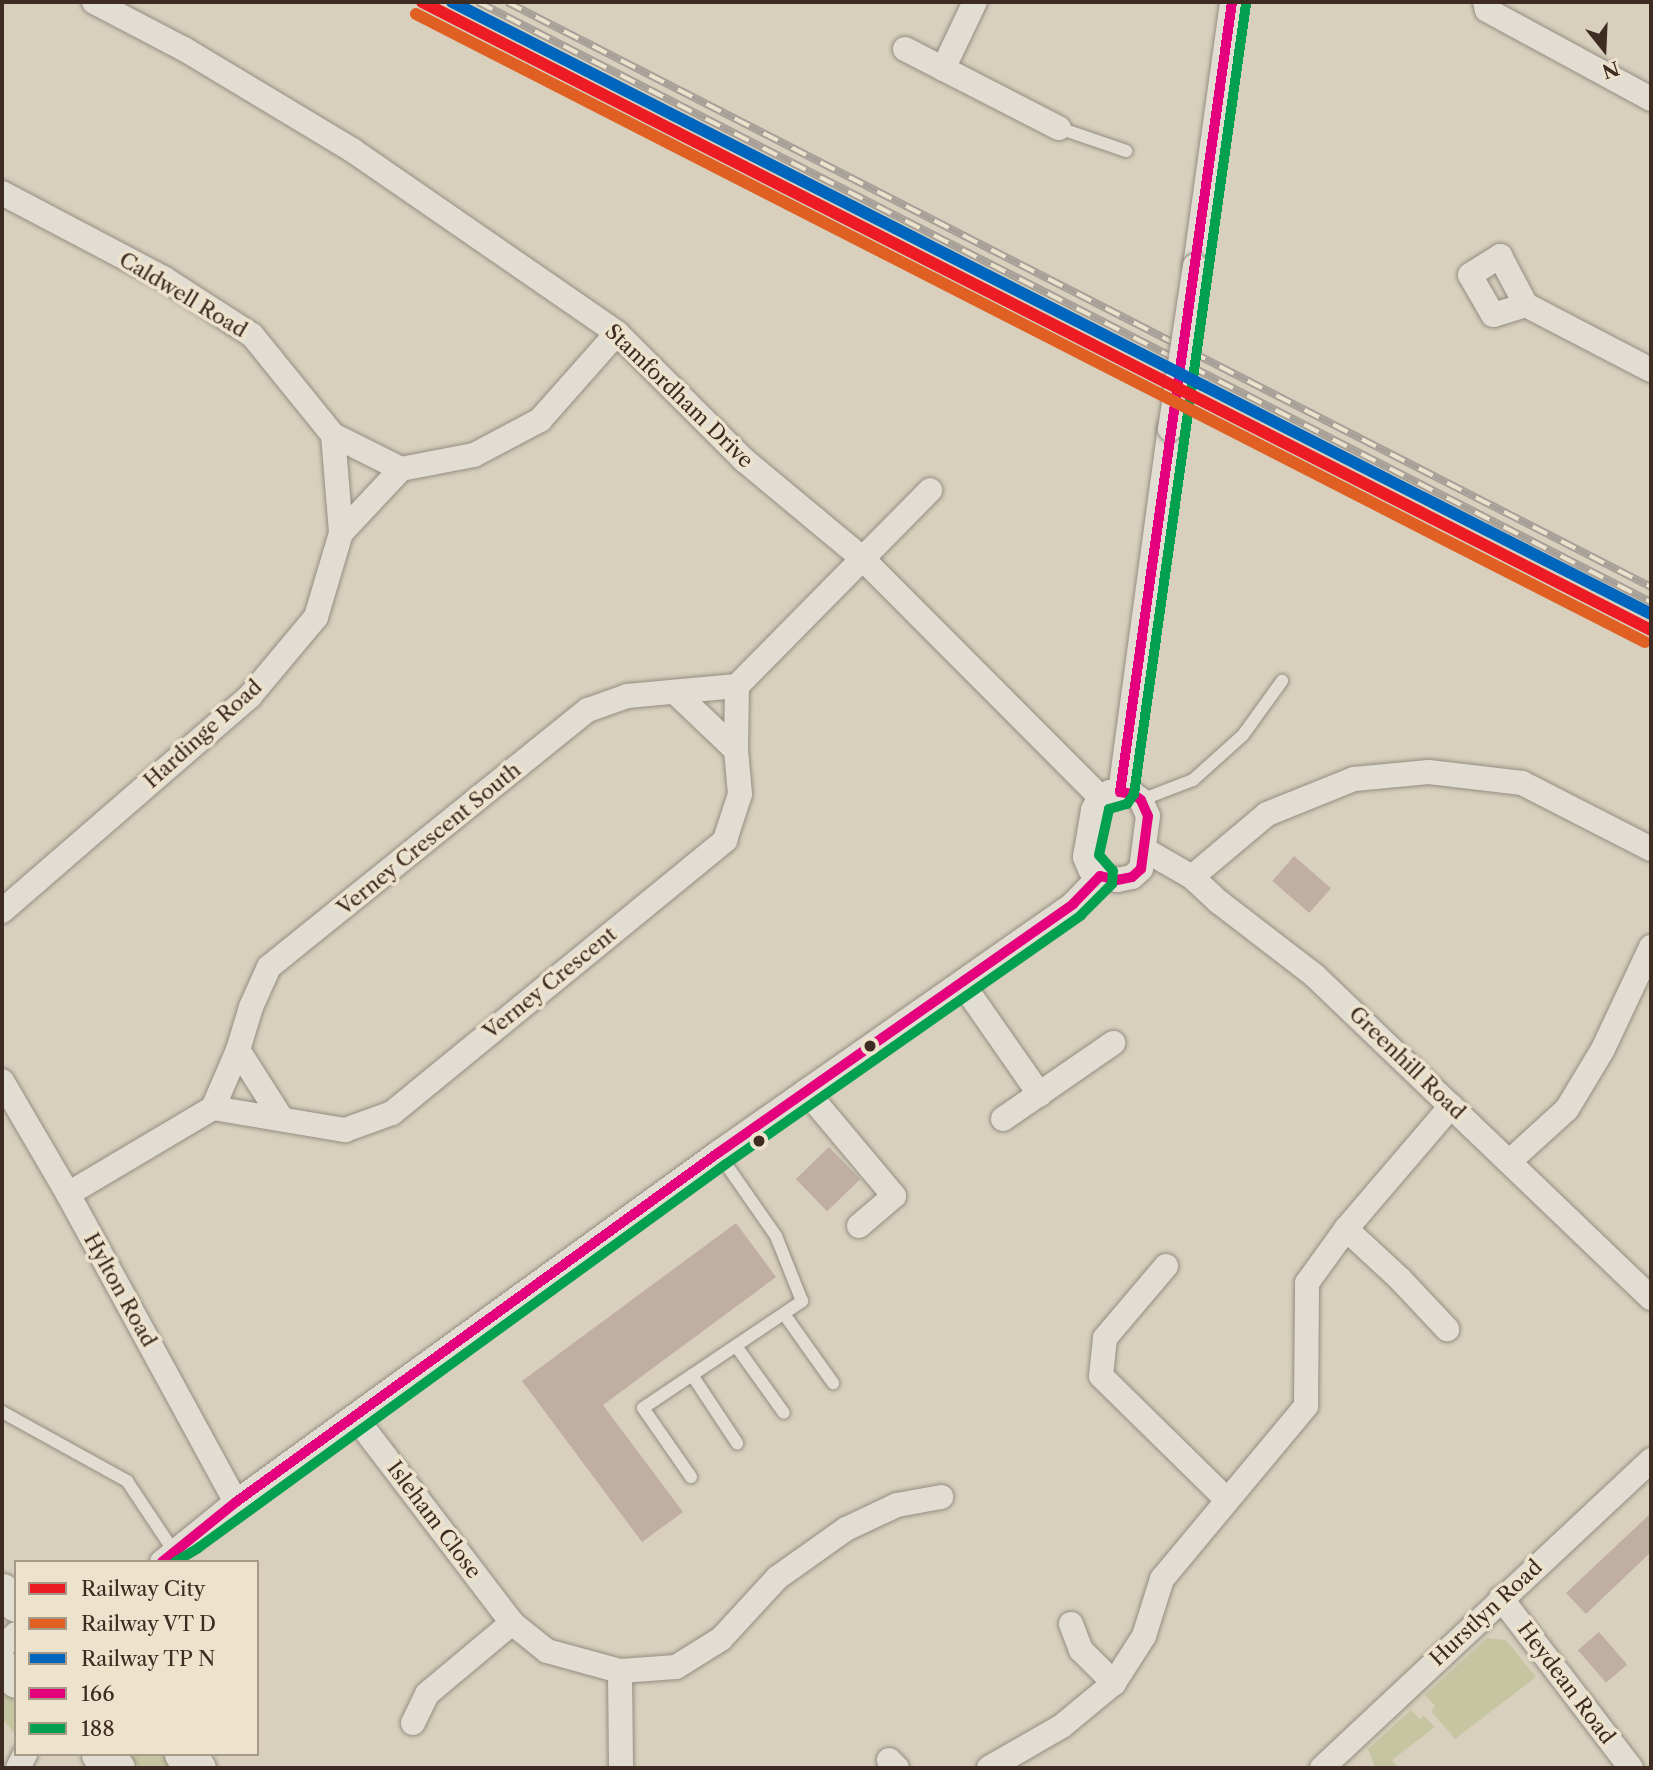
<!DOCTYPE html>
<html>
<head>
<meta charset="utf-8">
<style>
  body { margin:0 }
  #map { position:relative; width:1653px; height:1770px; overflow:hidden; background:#d8d0bd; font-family:"Libre Caslon Text",serif }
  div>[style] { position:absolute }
  .green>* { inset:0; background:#c5c5a2 }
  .building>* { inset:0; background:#c0aea3; transform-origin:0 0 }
  .roads { filter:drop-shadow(0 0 2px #948d81) drop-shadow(0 0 2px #948d81) }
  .lane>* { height:12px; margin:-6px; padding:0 6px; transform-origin:6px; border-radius:6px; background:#e1ddd3 }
  .street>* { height:24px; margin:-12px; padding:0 12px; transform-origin:12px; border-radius:12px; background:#e1ddd3 }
  .secondary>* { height:35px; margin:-17.5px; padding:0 17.5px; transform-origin:17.5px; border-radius:17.5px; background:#e1ddd3 }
  .rail>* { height:8px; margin-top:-4px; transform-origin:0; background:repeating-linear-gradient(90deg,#ede3cd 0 16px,#a6a098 0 32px); box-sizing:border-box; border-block:2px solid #a6a098 }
  .bridges { filter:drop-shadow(0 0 2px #948d81) drop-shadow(0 0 2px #948d81) }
  .street-bridge>* { height:24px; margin:-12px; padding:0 12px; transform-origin:12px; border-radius:12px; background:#e1ddd3 }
  .bus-1>* { height:10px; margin:-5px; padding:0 5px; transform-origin:5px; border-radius:5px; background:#e5007d }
  .bus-2>* { height:10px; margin:-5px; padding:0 5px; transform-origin:5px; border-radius:5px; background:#03a04f }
  .rail-1>* { height:12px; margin:-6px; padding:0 6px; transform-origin:6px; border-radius:6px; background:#ed1c24 }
  .rail-2>* { height:12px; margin:-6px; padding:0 6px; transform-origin:6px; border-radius:6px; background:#e05f22 }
  .rail-3>* { height:12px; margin:-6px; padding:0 6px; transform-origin:6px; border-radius:6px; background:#0065bd }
  .dots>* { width:19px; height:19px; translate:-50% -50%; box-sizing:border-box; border:4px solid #ede3cd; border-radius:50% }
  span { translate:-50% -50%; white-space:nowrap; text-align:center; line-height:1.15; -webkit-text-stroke:7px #ede3cd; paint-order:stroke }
  .street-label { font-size:21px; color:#3e2b21 }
  .frame { position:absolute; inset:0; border:4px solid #3e2b21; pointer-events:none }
  .legend { position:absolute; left:14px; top:1560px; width:245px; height:196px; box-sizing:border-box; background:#ede3cd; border:2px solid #a79988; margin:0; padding:9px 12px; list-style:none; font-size:21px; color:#3e2b21 }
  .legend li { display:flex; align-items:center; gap:14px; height:35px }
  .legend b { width:35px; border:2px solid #a79988 }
  .north { position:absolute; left:1569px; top:14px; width:70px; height:70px; -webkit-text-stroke:5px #ede3cd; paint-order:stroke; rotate:162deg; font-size:19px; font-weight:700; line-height:28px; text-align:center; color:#3e2b21 }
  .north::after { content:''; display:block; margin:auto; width:24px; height:32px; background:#3e2b21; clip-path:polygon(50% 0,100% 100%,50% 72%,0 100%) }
</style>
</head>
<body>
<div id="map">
  <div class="green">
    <i style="clip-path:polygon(1487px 1638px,1506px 1640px,1536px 1677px,1455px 1739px,1431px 1711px,1435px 1706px,1425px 1695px)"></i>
    <i style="clip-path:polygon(2px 1686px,16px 1695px,14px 1733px,2px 1718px)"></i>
    <i style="clip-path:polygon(1411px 1710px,1420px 1719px,1424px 1716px,1435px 1727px,1392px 1760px,1399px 1768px,1375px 1768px,1368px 1749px)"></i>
    <i style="clip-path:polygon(126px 1754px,171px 1754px,187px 1768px,141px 1768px)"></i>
  </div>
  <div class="building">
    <i style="left:1294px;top:856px;width:49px;height:33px;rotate:41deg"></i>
    <i style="left:829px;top:1147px;width:45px;height:46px;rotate:46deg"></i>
    <i style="clip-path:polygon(736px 1223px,776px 1277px,603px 1405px,683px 1512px,642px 1542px,522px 1381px)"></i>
    <i style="clip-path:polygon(1651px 1513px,1651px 1552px,1586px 1614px,1566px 1593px)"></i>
    <i style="left:1599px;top:1632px;width:43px;height:28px;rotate:49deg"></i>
  </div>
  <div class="roads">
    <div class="lane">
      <i style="left:1059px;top:128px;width:71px;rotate:18.9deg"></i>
      <i style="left:1141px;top:800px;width:56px;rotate:-21deg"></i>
      <i style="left:1193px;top:780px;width:67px;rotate:-42deg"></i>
      <i style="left:1243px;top:735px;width:67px;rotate:-54.2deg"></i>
      <i style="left:784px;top:1314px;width:85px;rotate:54.6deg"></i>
      <i style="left:736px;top:1346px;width:82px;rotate:54.4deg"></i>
      <i style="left:692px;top:1375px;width:82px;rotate:56.5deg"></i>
      <i style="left:2px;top:1412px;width:143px;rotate:28.9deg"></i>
      <i style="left:127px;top:1481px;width:79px;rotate:56.3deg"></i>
      <i style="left:691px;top:1477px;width:84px;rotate:-124.8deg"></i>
      <i style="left:643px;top:1408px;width:192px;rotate:-33.9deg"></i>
      <i style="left:802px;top:1301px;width:70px;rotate:-111.8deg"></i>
      <i style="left:776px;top:1236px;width:101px;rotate:-124.9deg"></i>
    </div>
    <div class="street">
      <i style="left:94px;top:2px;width:102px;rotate:27.6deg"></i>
      <i style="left:184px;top:49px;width:196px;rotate:31deg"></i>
      <i style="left:352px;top:150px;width:322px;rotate:34.6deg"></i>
      <i style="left:617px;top:333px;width:180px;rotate:45deg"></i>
      <i style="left:744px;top:460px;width:153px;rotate:39.7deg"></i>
      <i style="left:862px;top:558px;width:337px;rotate:45.1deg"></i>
      <i style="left:1485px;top:2px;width:8px;rotate:76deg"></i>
      <i style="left:1487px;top:10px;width:187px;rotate:28.5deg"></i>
      <i style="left:905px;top:49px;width:173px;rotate:27.2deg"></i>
      <i style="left:943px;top:69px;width:74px;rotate:-64.5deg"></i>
      <i style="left:2px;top:193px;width:184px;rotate:27.8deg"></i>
      <i style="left:165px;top:279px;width:103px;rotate:32.8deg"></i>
      <i style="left:252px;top:335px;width:129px;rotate:51deg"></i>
      <i style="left:333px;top:435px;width:98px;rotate:85.3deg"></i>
      <i style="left:1195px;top:266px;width:267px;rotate:-82deg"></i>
      <i style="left:1526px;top:305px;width:34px;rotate:163deg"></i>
      <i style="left:1493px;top:315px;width:46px;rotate:-119.9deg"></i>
      <i style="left:1470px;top:275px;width:36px;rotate:-32deg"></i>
      <i style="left:1500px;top:256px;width:55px;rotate:62deg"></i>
      <i style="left:1526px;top:305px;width:141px;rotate:27.5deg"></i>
      <i style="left:333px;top:435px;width:76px;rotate:26.6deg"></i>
      <i style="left:675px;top:692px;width:84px;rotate:43.6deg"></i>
      <i style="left:1110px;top:792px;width:23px;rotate:5deg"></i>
      <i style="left:1133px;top:794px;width:10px;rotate:37deg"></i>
      <i style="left:1141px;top:800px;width:17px;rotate:66deg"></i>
      <i style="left:1148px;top:816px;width:53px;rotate:97.5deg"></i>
      <i style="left:1141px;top:869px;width:12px;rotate:138deg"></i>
      <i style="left:1132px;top:877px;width:15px;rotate:169deg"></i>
      <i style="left:1117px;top:880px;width:17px;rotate:-167deg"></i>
      <i style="left:1100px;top:876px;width:12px;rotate:-145deg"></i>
      <i style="left:1090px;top:869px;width:13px;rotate:-113deg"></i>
      <i style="left:1085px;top:857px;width:48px;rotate:-80.3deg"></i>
      <i style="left:1093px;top:810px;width:15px;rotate:-62deg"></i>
      <i style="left:1100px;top:797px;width:11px;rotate:-27deg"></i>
      <i style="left:1120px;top:792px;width:366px;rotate:-82.2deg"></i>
      <i style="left:1145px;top:850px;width:54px;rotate:29.9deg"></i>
      <i style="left:1192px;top:877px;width:37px;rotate:43deg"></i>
      <i style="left:1219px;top:902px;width:121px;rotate:37.6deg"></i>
      <i style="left:1315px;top:976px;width:465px;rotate:43.8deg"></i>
      <i style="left:1192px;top:877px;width:98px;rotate:-40deg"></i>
      <i style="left:1267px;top:814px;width:94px;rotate:-21.9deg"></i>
      <i style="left:1354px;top:779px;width:75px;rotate:-5.3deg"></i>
      <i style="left:1429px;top:772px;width:94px;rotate:6.7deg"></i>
      <i style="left:1522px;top:783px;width:145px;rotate:27.1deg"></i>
      <i style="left:2px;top:911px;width:328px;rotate:-40.9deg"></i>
      <i style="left:250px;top:696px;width:103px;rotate:-50.1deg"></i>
      <i style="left:316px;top:617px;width:88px;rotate:-73.4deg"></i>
      <i style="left:341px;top:533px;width:88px;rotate:-46.8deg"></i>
      <i style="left:401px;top:469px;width:74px;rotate:-10.9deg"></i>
      <i style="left:474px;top:455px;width:75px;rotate:-27.9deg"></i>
      <i style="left:540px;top:420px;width:116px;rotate:-48.5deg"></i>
      <i style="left:962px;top:983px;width:136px;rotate:55.1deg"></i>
      <i style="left:238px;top:1050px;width:82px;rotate:57.5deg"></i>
      <i style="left:2px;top:1081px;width:131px;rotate:59.7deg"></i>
      <i style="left:68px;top:1194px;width:351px;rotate:61.4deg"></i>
      <i style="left:806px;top:1091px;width:137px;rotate:50deg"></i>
      <i style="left:894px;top:1196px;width:46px;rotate:139.4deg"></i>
      <i style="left:213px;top:1108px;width:63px;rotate:-66.7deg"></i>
      <i style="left:238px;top:1050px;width:45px;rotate:-73.2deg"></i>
      <i style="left:251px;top:1007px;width:44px;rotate:-65.8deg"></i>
      <i style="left:269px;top:967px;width:410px;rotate:-38.9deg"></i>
      <i style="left:588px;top:710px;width:41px;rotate:-19.7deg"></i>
      <i style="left:627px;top:696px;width:110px;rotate:-5.2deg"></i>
      <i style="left:1003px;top:1119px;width:134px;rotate:-34.6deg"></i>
      <i style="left:1510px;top:1161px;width:77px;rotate:-42.4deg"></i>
      <i style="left:1567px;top:1109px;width:70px;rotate:-59deg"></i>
      <i style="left:1603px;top:1049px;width:113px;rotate:-64.8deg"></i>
      <i style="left:68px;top:1194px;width:169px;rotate:-30.7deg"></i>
      <i style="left:213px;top:1108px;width:134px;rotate:9.5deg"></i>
      <i style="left:345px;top:1130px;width:50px;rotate:-19.9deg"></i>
      <i style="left:392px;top:1113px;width:431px;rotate:-39.3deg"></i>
      <i style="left:725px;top:840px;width:48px;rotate:-71.9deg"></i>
      <i style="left:740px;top:794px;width:44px;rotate:-95.2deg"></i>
      <i style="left:736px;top:750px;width:64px;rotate:-89.1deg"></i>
      <i style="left:737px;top:686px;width:275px;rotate:-45.4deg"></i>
      <i style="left:1346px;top:1229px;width:74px;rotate:42.8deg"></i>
      <i style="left:1400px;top:1279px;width:69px;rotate:46.8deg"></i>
      <i style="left:1166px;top:1266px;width:94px;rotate:130.3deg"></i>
      <i style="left:1105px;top:1338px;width:38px;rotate:96deg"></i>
      <i style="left:1101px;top:1376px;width:177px;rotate:44.5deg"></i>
      <i style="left:356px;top:1418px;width:258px;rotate:52.7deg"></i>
      <i style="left:512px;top:1623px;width:45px;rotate:38.7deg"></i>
      <i style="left:547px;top:1651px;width:76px;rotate:15.3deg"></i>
      <i style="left:620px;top:1671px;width:56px;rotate:-4.1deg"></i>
      <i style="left:676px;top:1667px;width:53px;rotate:-31.9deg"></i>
      <i style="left:721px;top:1639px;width:83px;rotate:-47.4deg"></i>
      <i style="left:777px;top:1578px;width:85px;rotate:-35.4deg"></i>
      <i style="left:846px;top:1529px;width:56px;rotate:-25.2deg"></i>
      <i style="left:897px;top:1505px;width:45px;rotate:-10.3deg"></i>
      <i style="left:162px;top:1562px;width:95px;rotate:-39deg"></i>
      <i style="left:236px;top:1502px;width:595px;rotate:-35.91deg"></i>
      <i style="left:718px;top:1153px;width:434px;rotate:-35deg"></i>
      <i style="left:1073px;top:904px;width:39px;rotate:-46deg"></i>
      <i style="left:1501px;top:1598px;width:214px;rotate:52.6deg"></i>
      <i style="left:1071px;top:1624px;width:28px;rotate:69deg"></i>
      <i style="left:1081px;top:1650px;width:47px;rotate:45deg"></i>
      <i style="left:2px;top:1647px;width:19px;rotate:-43deg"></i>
      <i style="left:620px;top:1671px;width:97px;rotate:89.4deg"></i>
      <i style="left:413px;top:1723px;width:32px;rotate:-64deg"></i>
      <i style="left:427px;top:1694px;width:111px;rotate:-39.9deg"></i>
      <i style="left:889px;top:1760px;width:11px;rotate:45deg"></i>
      <i style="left:18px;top:1768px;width:16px;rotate:-63deg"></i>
      <i style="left:989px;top:1768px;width:84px;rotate:-29.9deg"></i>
      <i style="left:1062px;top:1726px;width:67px;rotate:-39.6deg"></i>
      <i style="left:1114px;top:1683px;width:56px;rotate:-57.4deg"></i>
      <i style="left:1144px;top:1636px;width:60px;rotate:-72.5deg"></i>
      <i style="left:1162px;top:1579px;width:225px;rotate:-50.2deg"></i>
      <i style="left:1306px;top:1406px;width:123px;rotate:-89.5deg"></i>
      <i style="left:1307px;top:1283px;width:67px;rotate:-54.2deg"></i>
      <i style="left:1346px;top:1229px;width:162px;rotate:-49.5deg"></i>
      <i style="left:1322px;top:1768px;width:451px;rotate:-43.1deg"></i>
    </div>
    <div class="secondary">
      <i style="left:2px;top:1591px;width:19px;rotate:43deg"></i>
      <i style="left:2px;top:1667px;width:19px;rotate:43deg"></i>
      <i style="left:99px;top:1754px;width:23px;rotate:38deg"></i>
      <i style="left:182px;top:1754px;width:21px;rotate:41deg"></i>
    </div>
  </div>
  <div class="rail">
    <i style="left:478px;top:2px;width:1318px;rotate:27.09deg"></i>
    <i style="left:507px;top:2px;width:1285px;rotate:27.08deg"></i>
  </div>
  <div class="bridges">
    <div class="street-bridge">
      <i style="left:1170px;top:429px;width:165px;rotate:-81.3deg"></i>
    </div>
  </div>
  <div class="bus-1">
    <i style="left:162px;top:1562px;width:95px;rotate:-39deg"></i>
    <i style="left:236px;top:1502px;width:595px;rotate:-35.91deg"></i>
    <i style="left:718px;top:1153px;width:434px;rotate:-35deg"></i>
    <i style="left:1073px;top:904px;width:39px;rotate:-46deg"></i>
    <i style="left:1100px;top:876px;width:17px;rotate:13deg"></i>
    <i style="left:1117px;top:880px;width:15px;rotate:-11deg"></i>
    <i style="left:1132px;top:877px;width:12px;rotate:-42deg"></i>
    <i style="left:1141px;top:869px;width:53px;rotate:-82.5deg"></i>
    <i style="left:1148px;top:816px;width:17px;rotate:-114deg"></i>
    <i style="left:1141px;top:800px;width:10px;rotate:-143deg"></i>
    <i style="left:1133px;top:794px;width:13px;rotate:-171deg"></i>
    <i style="left:1120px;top:792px;width:798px;rotate:-81.93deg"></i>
  </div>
  <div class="bus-2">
    <i style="left:175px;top:1562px;width:27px;rotate:-31deg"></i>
    <i style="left:198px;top:1548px;width:653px;rotate:-36.03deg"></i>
    <i style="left:726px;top:1164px;width:434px;rotate:-35deg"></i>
    <i style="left:1081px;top:915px;width:44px;rotate:-45deg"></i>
    <i style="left:1112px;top:884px;width:13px;rotate:-86deg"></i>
    <i style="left:1113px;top:871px;width:21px;rotate:-131deg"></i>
    <i style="left:1099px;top:855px;width:47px;rotate:-77.7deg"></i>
    <i style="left:1109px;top:809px;width:19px;rotate:-16deg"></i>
    <i style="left:1127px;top:804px;width:12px;rotate:-55deg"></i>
    <i style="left:1134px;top:794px;width:798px;rotate:-81.93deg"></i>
  </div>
  <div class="rail-1">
    <i style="left:422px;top:2px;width:1380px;rotate:27.07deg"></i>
  </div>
  <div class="rail-2">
    <i style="left:416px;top:14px;width:1380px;rotate:27.07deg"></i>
  </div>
  <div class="rail-3">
    <i style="left:452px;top:2px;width:1346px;rotate:27.04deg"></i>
  </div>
  <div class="dots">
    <i style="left:870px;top:1046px;background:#3e2b21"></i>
    <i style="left:759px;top:1141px;background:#3e2b21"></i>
  </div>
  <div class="street-label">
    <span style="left:183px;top:295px;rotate:31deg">Caldwell Road</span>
    <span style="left:679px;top:396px;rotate:44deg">Stamfordham Drive</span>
    <span style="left:203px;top:734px;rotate:-42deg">Hardinge Road</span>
    <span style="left:429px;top:839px;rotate:-39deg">Verney Crescent South</span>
    <span style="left:550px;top:983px;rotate:-39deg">Verney Crescent</span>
    <span style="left:1407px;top:1063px;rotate:44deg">Greenhill Road</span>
    <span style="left:120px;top:1290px;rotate:61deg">Hylton Road</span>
    <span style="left:434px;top:1520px;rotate:53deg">Isleham Close</span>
    <span style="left:1486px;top:1613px;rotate:-43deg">Hurstlyn Road</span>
    <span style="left:1566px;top:1683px;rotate:53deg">Heydean Road</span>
  </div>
  <div class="frame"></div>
  <ul class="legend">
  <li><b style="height:9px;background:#ed1c24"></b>Railway City</li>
  <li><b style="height:9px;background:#e05f22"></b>Railway VT D</li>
  <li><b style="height:9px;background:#0065bd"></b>Railway TP N</li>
  <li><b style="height:9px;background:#e5007d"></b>166</li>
  <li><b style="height:9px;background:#03a04f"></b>188</li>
  </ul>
  <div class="north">N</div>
</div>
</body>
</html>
